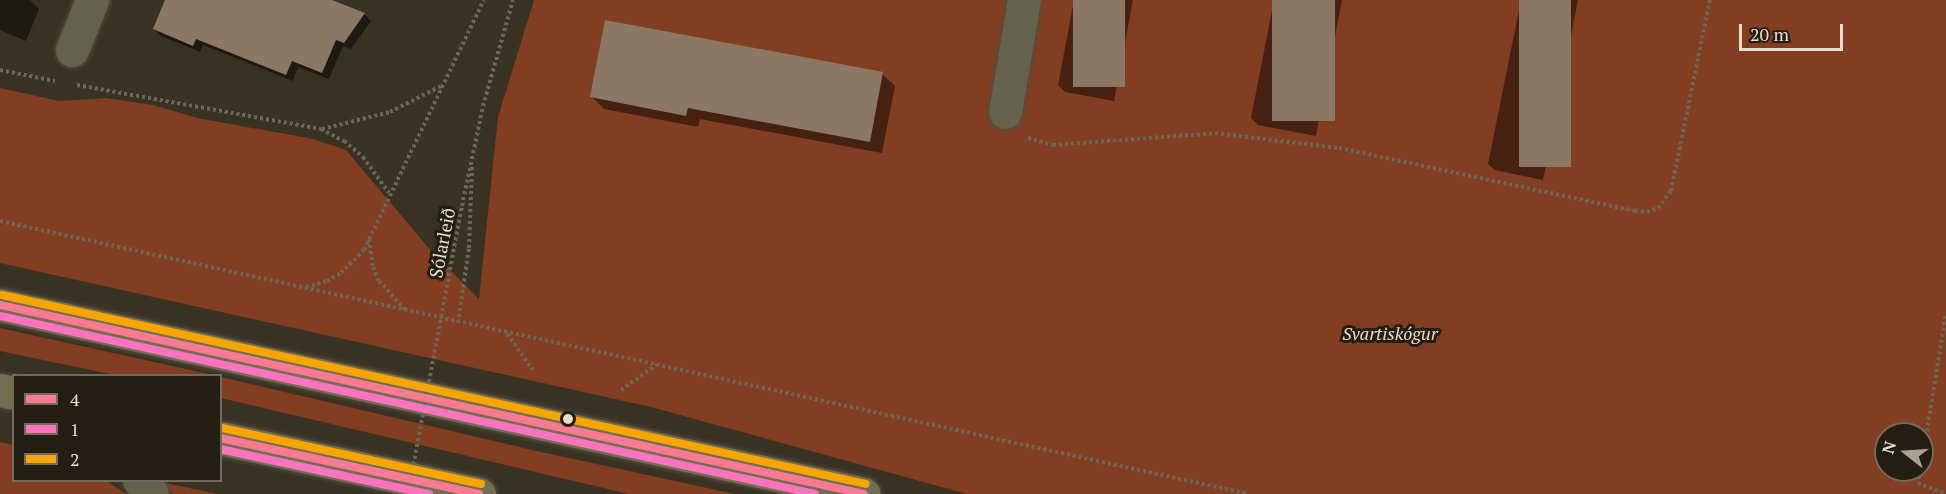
<!DOCTYPE html>
<html>
<head>
<meta charset="utf-8">
<style>
  body { margin:0 }
  #map { position:relative; width:1946px; height:494px; overflow:hidden; background:#393122; font-family:"PT Serif",serif }
  div>[style] { position:absolute }
  .green>* { inset:0; background:#833e22 }
  .shadow>* { inset:0; background:#0007 }
  .building>* { inset:0; background:#8a7865; transform-origin:0 0 }
  .path>* { height:4px; margin-top:-2px; transform-origin:0; background:repeating-linear-gradient(90deg,#6a6757 0 3px,transparent 0 6px) }
  .roads { filter:drop-shadow(0 0 2px #534c3f) drop-shadow(0 0 2px #534c3f) }
  .minor>* { height:33px; margin:-16.5px; padding:0 16.5px; transform-origin:16.5px; border-radius:16.5px; background:#64614c }
  .major>* { height:33px; margin:-16.5px; padding:0 16.5px; transform-origin:16.5px; border-radius:16.5px; background:#726e50 }
  .path-bridge>* { height:4px; margin-top:-2px; transform-origin:0; background:repeating-linear-gradient(90deg,#6a6757 0 3px,transparent 0 6px) }
  .bus-1>* { height:8px; margin:-4px; padding:0 4px; transform-origin:4px; border-radius:4px; background:#fe7a93 }
  .bus-2>* { height:8px; margin:-4px; padding:0 4px; transform-origin:4px; border-radius:4px; background:#fc73be }
  .bus-3>* { height:8px; margin:-4px; padding:0 4px; transform-origin:4px; border-radius:4px; background:#f7a600 }
  .dots>* { width:16px; height:16px; translate:-50% -50%; box-sizing:border-box; border:3px solid #241d11; border-radius:50% }
  span { translate:-50% -50%; white-space:nowrap; text-align:center; line-height:1.15; -webkit-text-stroke:6px #241d11; paint-order:stroke }
  .street-label { font-size:18px; color:#e7dece }
  .park-label { font-size:18px; color:#f0d7ce; font-style:italic }
  .legend { position:absolute; left:12px; top:374px; width:210px; height:108px; box-sizing:border-box; background:#241d11; border:2px solid #726a5d; margin:0; padding:8px 10px; list-style:none; font-size:18px; color:#e7dece }
  .legend li { display:flex; align-items:center; gap:12px; height:30px }
  .legend b { width:30px; border:2px solid #726a5d }
  .north { position:absolute; left:1874px; top:422px; width:60px; height:60px; box-sizing:border-box; background:#241d11; border:2px solid #726a5d; border-radius:50%; rotate:287deg; font-size:16px; font-weight:700; line-height:24px; text-align:center; color:#e7dece }
  .north::after { content:''; display:block; margin:auto; width:21px; height:27px; background:#aaa192; clip-path:polygon(50% 0,100% 100%,50% 72%,0 100%) }
  .scale { position:absolute; left:1739px; top:24px; width:104px; height:27px; box-sizing:border-box; border:3px solid #e7dece; border-top:0; padding-left:8px; font-size:18px; line-height:21px; white-space:nowrap; color:#e7dece; -webkit-text-stroke:4px #241d11; paint-order:stroke }
</style>
</head>
<body>
<div id="map">
  <div class="green">
    <i style="clip-path:polygon(evenodd,534px 0,1946px 0,1946px 494px,967px 494px,651px 407px,0 263px,0 88px,59px 101px,106px 98px,153px 105px,197px 118px,313px 139px,346px 150px,432px 252px,479px 299px,498px 117px,534px 0,1886px 434px,1922px 434px,1922px 470px,1886px 470px,1886px 434px)"></i>
    <i style="clip-path:polygon(0 328px,213px 375px,115px 375px,0 351px)"></i>
    <i style="clip-path:polygon(221px 377px,532px 450px,735px 494px,629px 494px,221px 398px)"></i>
    <i style="clip-path:polygon(0 442px,13px 445px,14px 480px,107px 481px,126px 494px,0 494px)"></i>
    <i style="clip-path:polygon(160px 482px,218px 494px,173px 494px)"></i>
  </div>
  <div class="shadow">
    <i style="clip-path:polygon(0 0,30px 0,39px 9px,26px 41px,0 30px)"></i>
    <i style="clip-path:polygon(166px 0,328px 0,364px 14px,371px 21px,351px 49px,343px 46px,329px 79px,298px 67px,293px 81px,203px 45px,200px 52px,161px 36px,154px 29px)"></i>
    <i style="clip-path:polygon(1074px 0,1133px 0,1114px 101px,1065px 92px,1058px 85px)"></i>
    <i style="clip-path:polygon(1274px 0,1342px 0,1316px 136px,1258px 125px,1251px 118px)"></i>
    <i style="clip-path:polygon(1521px 0,1578px 0,1543px 180px,1495px 170px,1488px 164px)"></i>
    <i style="clip-path:polygon(882px 74px,895px 86px,882px 153px,700px 119px,698px 127px,604px 109px,592px 97px)"></i>
  </div>
  <div class="building">
    <i style="clip-path:polygon(165px 0,332px 0,365px 13px,344px 43px,336px 40px,322px 73px,292px 61px,286px 75px,196px 39px,193px 46px,153px 29px)"></i>
    <i style="left:1073px;top:0;width:52px;height:87px"></i>
    <i style="left:1272px;top:0;width:63px;height:121px"></i>
    <i style="left:1519px;top:0;width:52px;height:167px"></i>
    <i style="clip-path:polygon(605px 20px,883px 72px,870px 142px,688px 108px,686px 116px,590px 97px)"></i>
  </div>
  <div class="path">
    <i style="left:0;top:70px;width:56px;rotate:11.3deg"></i>
    <i style="left:77px;top:85px;width:248px;rotate:10.2deg"></i>
    <i style="left:321px;top:129px;width:26px;rotate:28deg"></i>
    <i style="left:344px;top:141px;width:25px;rotate:40deg"></i>
    <i style="left:363px;top:157px;width:44px;rotate:54.2deg"></i>
    <i style="left:322px;top:129px;width:70px;rotate:-14deg"></i>
    <i style="left:390px;top:112px;width:57px;rotate:-27deg"></i>
    <i style="left:1028px;top:138px;width:26px;rotate:16deg"></i>
    <i style="left:1053px;top:145px;width:162px;rotate:-4.2deg"></i>
    <i style="left:1215px;top:133px;width:125px;rotate:6.9deg"></i>
    <i style="left:1339px;top:148px;width:303px;rotate:12deg"></i>
    <i style="left:1635px;top:211px;width:12px;rotate:5deg"></i>
    <i style="left:1647px;top:212px;width:12px;rotate:-20deg"></i>
    <i style="left:1658px;top:208px;width:21px;rotate:-53deg"></i>
    <i style="left:1671px;top:191px;width:195px;rotate:-78.5deg"></i>
    <i style="left:462px;top:206px;width:102px;rotate:-78.1deg"></i>
    <i style="left:483px;top:106px;width:110px;rotate:-74.2deg"></i>
    <i style="left:0;top:221px;width:1278px;rotate:12.33deg"></i>
    <i style="left:369px;top:239px;width:28px;rotate:82deg"></i>
    <i style="left:373px;top:267px;width:15px;rotate:67deg"></i>
    <i style="left:379px;top:281px;width:38px;rotate:48deg"></i>
    <i style="left:306px;top:287px;width:22px;rotate:-16deg"></i>
    <i style="left:327px;top:281px;width:16px;rotate:-30deg"></i>
    <i style="left:341px;top:273px;width:33px;rotate:-45deg"></i>
    <i style="left:364px;top:250px;width:277px;rotate:-64.4deg"></i>
    <i style="left:458px;top:323px;width:76px;rotate:-81.7deg"></i>
    <i style="left:469px;top:248px;width:82px;rotate:-87.9deg"></i>
    <i style="left:507px;top:334px;width:44px;rotate:54.2deg"></i>
    <i style="left:621px;top:390px;width:43px;rotate:-35.5deg"></i>
    <i style="left:1922px;top:461px;width:150px;rotate:-80.8deg"></i>
    <i style="left:1921px;top:470px;width:13px;rotate:103deg"></i>
    <i style="left:1918px;top:483px;width:29px;rotate:22deg"></i>
  </div>
  <div class="roads">
    <div class="minor">
      <i style="left:72px;top:50px;width:54px;rotate:-68.2deg"></i>
      <i style="left:1005px;top:112px;width:114px;rotate:-80.4deg"></i>
      <i style="left:139px;top:480px;width:19px;rotate:47deg"></i>
    </div>
    <div class="major">
      <i style="left:0;top:305px;width:884px;rotate:12.34deg"></i>
      <i style="left:0;top:390px;width:14px;rotate:12deg"></i>
      <i style="left:220px;top:438px;width:265px;rotate:12.2deg"></i>
    </div>
  </div>
  <div class="path-bridge">
    <i style="left:408px;top:494px;width:293px;rotate:-79.4deg"></i>
  </div>
  <div class="bus-1">
    <i style="left:0;top:305px;width:884px;rotate:12.34deg"></i>
    <i style="left:220px;top:438px;width:265px;rotate:12.2deg"></i>
  </div>
  <div class="bus-2">
    <i style="left:0;top:316px;width:834px;rotate:12.32deg"></i>
    <i style="left:220px;top:449px;width:214px;rotate:12.2deg"></i>
  </div>
  <div class="bus-3">
    <i style="left:2px;top:295px;width:884px;rotate:12.34deg"></i>
    <i style="left:222px;top:428px;width:265px;rotate:12.2deg"></i>
  </div>
  <div class="dots">
    <i style="left:568px;top:419px;background:#e7dece"></i>
  </div>
  <div class="street-label">
    <span style="left:442px;top:243px;rotate:-79deg">Sólarleið</span>
  </div>
  <div class="park-label">
    <span style="left:1390px;top:333px">Svartiskógur</span>
  </div>
  <ul class="legend">
  <li><b style="height:8px;background:#fe7a93"></b>4</li>
  <li><b style="height:8px;background:#fc73be"></b>1</li>
  <li><b style="height:8px;background:#f7a600"></b>2</li>
  </ul>
  <div class="north">N</div>
  <div class="scale">20 m</div>
</div>
</body>
</html>
